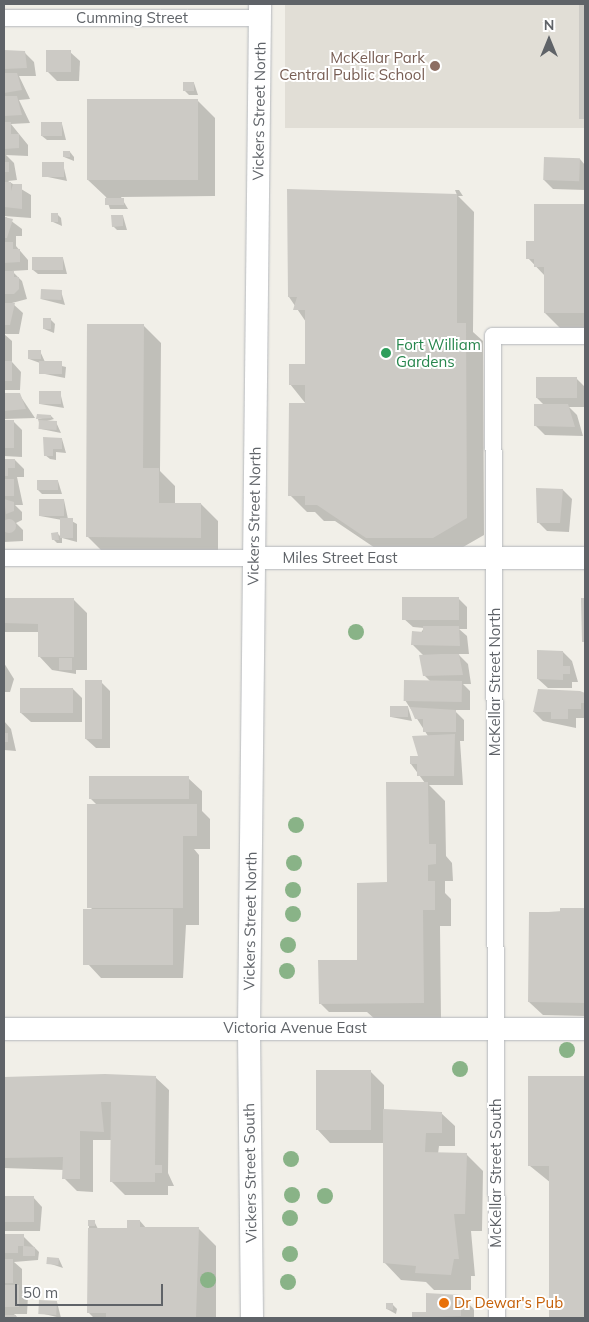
<!DOCTYPE html>
<html>
<head>
<meta charset="utf-8">
<style>
  body { margin:0 }
  #map { position:relative; width:589px; height:1322px; overflow:hidden; background:#f1efe8; font-family:Mulish,sans-serif }
  div>[style] { position:absolute }
  .education>* { inset:0; background:#e1ded6; transform-origin:0 0 }
  .shadow>* { inset:0; background:#0003; transform-origin:0 0 }
  .building>* { inset:0; background:#cccac5; transform-origin:0 0 }
  .round { border-radius:50% }
  .roads { filter:drop-shadow(0 0 1px #b5b8bc) drop-shadow(0 0 1px #b5b8bc) }
  .street>* { height:16px; margin:-8px; padding:0 8px; transform-origin:8px; border-radius:8px; background:#fff }
  .secondary>* { height:22px; margin:-11px; padding:0 11px; transform-origin:11px; border-radius:11px; background:#fff }
  .trees>* { width:16px; height:16px; margin:-8px; border-radius:50%; background:#89b387 }
  .dots>* { width:14px; height:14px; translate:-50% -50%; box-sizing:border-box; border:2px solid #fff; border-radius:50% }
  span { translate:-50% -50%; white-space:nowrap; text-align:center; line-height:1.15; -webkit-text-stroke:4px #fff; paint-order:stroke }
  .street-label { font-size:15px; color:#5f6368 }
  .education-label { font-size:15px; color:#785e54 }
  .right { translate:-100% -50%; text-align:right }
  .leisure-label { font-size:15px; color:#27864d }
  .left { translate:0 -50%; text-align:left }
  .food-label { font-size:15px; color:#c56008 }
  .frame { position:absolute; inset:0; border:5px solid #5f6368; pointer-events:none }
  .north { position:absolute; left:524px; top:15px; width:50px; height:50px; -webkit-text-stroke:4px #fff; paint-order:stroke; rotate:0deg; font-size:14px; font-weight:700; line-height:20px; text-align:center; color:#5f6368 }
  .north::after { content:''; display:block; margin:auto; width:18px; height:22px; background:#5f6368; clip-path:polygon(50% 0,100% 100%,50% 72%,0 100%) }
  .scale { position:absolute; left:15px; top:1284px; width:148px; height:22px; box-sizing:border-box; border:2px solid #5f6368; border-top:0; padding-left:6px; font-size:15px; line-height:18px; white-space:nowrap; color:#5f6368; -webkit-text-stroke:4px #fff; paint-order:stroke }
</style>
</head>
<body>
<div id="map">
  <div class="education">
    <i style="left:285px;top:4px;width:300px;height:124px"></i>
  </div>
  <div class="shadow">
    <i style="left:580px;top:4px;width:5px;height:114px"></i>
    <i style="clip-path:polygon(4px 52px,25px 53px,34px 62px,36px 76px,19px 76px,30px 99px,19px 100px,30px 123px,11px 124px,28px 145px,28px 156px,6px 155px,14px 163px,17px 180px,8px 181px,31px 195px,31px 218px,4px 216px)"></i>
    <i style="clip-path:polygon(70px 52px,80px 61px,79px 81px,57px 81px,48px 72px)"></i>
    <i style="clip-path:polygon(194px 83px,198px 95px,189px 95px,184px 90px)"></i>
    <i style="clip-path:polygon(198px 101px,215px 118px,215px 196px,121px 197px,128px 209px,110px 209px,106px 197px,88px 180px)"></i>
    <i style="clip-path:polygon(62px 124px,66px 140px,47px 140px,42px 136px)"></i>
    <i style="clip-path:polygon(70px 152px,74px 157px,74px 161px,64px 157px)"></i>
    <i style="clip-path:polygon(580px 159px,585px 165px,585px 190px,553px 189px,544px 180px)"></i>
    <i style="clip-path:polygon(63px 164px,67px 181px,43px 176px)"></i>
    <i style="clip-path:polygon(289px 190px,457px 195px,455px 190px,459px 190px,463px 196px,458px 196px,474px 212px,473px 332px,483px 341px,484px 535px,451px 554px,384px 554px,335px 521px,324px 521px,315px 512px,307px 512px,290px 495px,306px 404px,290px 384px,306px 366px,306px 322px,289px 297px)"></i>
    <i style="clip-path:polygon(535px 206px,585px 206px,585px 330px,562px 330px,545px 313px,545px 276px,528px 258px,535px 242px)"></i>
    <i style="clip-path:polygon(57px 214px,61px 218px,62px 226px,53px 222px)"></i>
    <i style="clip-path:polygon(123px 216px,127px 230px,117px 230px,113px 226px)"></i>
    <i style="clip-path:polygon(6px 217px,22px 229px,22px 236px,16px 236px,16px 246px,28px 260px,28px 270px,12px 271px,22px 281px,27px 299px,12px 303px,23px 313px,19px 334px,4px 334px,12px 341px,12px 362px,21px 372px,20px 390px,4px 390px,4px 218px)"></i>
    <i style="clip-path:polygon(63px 258px,67px 274px,38px 274px,33px 270px)"></i>
    <i style="clip-path:polygon(61px 291px,65px 305px,41px 299px)"></i>
    <i style="clip-path:polygon(50px 319px,55px 324px,54px 333px,44px 329px)"></i>
    <i style="clip-path:polygon(143px 325px,161px 343px,160px 471px,175px 486px,175px 504px,201px 504px,218px 521px,218px 554px,105px 554px,88px 537px)"></i>
    <i style="clip-path:polygon(40px 351px,45px 362px,66px 367px,65px 378px,40px 373px,40px 363px,29px 359px)"></i>
    <i style="clip-path:polygon(576px 378px,585px 387px,585px 407px,569px 407px,577px 415px,583px 436px,545px 435px,536px 426px,545px 406px,537px 398px)"></i>
    <i style="clip-path:polygon(60px 392px,64px 408px,40px 404px)"></i>
    <i style="clip-path:polygon(4px 394px,19px 394px,35px 418px,4px 419px)"></i>
    <i style="clip-path:polygon(51px 416px,54px 419px,47px 421px,56px 422px,61px 433px,41px 429px,38px 419px)"></i>
    <i style="clip-path:polygon(4px 421px,13px 421px,22px 430px,22px 457px,4px 456px)"></i>
    <i style="clip-path:polygon(62px 439px,66px 453px,56px 452px,56px 460px,50px 459px,45px 455px)"></i>
    <i style="clip-path:polygon(4px 460px,15px 460px,24px 469px,24px 477px,17px 477px,23px 505px,15px 505px,22px 512px,22px 520px,16px 523px,23px 530px,23px 541px,4px 542px)"></i>
    <i style="clip-path:polygon(58px 481px,62px 494px,42px 494px,38px 490px)"></i>
    <i style="clip-path:polygon(537px 489px,563px 490px,572px 499px,569px 532px,547px 531px,538px 522px)"></i>
    <i style="clip-path:polygon(64px 500px,68px 519px,77px 524px,77px 542px,62px 538px,62px 543px,57px 543px,53px 539px,58px 534px,62px 538px,62px 520px,40px 516px)"></i>
    <i style="clip-path:polygon(458px 598px,467px 607px,467px 629px,459px 629px,467px 636px,469px 654px,458px 654px,468px 664px,471px 684px,463px 684px,470px 691px,470px 710px,454px 710px,464px 720px,464px 741px,460px 741px,463px 785px,429px 785px,445px 801px,446px 856px,452px 863px,453px 881px,445px 881px,445px 893px,451px 899px,451px 926px,440px 926px,441px 1019px,376px 1020px,367px 1012px,329px 1012px,320px 1003px,358px 961px,425px 783px,411px 764px,419px 757px,428px 736px,405px 700px,431px 682px,424px 675px,424px 656px,413px 645px,424px 628px,413px 627px,403px 618px)"></i>
    <i style="clip-path:polygon(4px 600px,74px 600px,87px 613px,87px 670px,76px 670px,76px 674px,52px 670px,39px 656px,39px 632px,4px 632px)"></i>
    <i style="clip-path:polygon(563px 652px,572px 661px,578px 682px,572px 682px,572px 688px,548px 688px,538px 679px)"></i>
    <i style="clip-path:polygon(4px 663px,14px 679px,10px 692px,4px 692px)"></i>
    <i style="clip-path:polygon(101px 682px,110px 691px,110px 748px,96px 748px,86px 739px)"></i>
    <i style="clip-path:polygon(73px 689px,82px 698px,82px 722px,31px 722px,21px 713px)"></i>
    <i style="clip-path:polygon(539px 691px,585px 694px,585px 718px,576px 718px,576px 728px,543px 721px,534px 712px)"></i>
    <i style="clip-path:polygon(408px 707px,412px 721px,391px 717px)"></i>
    <i style="clip-path:polygon(4px 721px,11px 729px,16px 751px,4px 750px)"></i>
    <i style="clip-path:polygon(188px 778px,202px 791px,202px 811px,210px 819px,210px 849px,194px 849px,199px 855px,199px 925px,186px 925px,183px 978px,101px 978px,88px 964px,98px 806px,90px 798px)"></i>
    <i style="clip-path:polygon(585px 910px,585px 1016px,543px 1015px,529px 1002px,530px 913px)"></i>
    <i style="clip-path:polygon(370px 1071px,384px 1085px,384px 1110px,441px 1113px,455px 1126px,455px 1146px,439px 1146px,438px 1154px,466px 1154px,483px 1171px,482px 1231px,471px 1231px,475px 1276px,471px 1276px,471px 1290px,434px 1290px,426px 1282px,401px 1280px,384px 1262px,384px 1143px,330px 1143px,317px 1129px)"></i>
    <i style="clip-path:polygon(155px 1077px,169px 1090px,168px 1173px,174px 1186px,168px 1186px,168px 1195px,125px 1195px,111px 1181px,111px 1140px,93px 1140px,93px 1192px,77px 1191px,64px 1178px,64px 1170px,4px 1168px,4px 1078px)"></i>
    <i style="clip-path:polygon(529px 1077px,585px 1077px,585px 1318px,551px 1318px,551px 1183px,530px 1166px)"></i>
    <i style="clip-path:polygon(33px 1197px,42px 1207px,40px 1231px,4px 1231px,4px 1198px)"></i>
    <i style="clip-path:polygon(94px 1221px,98px 1229px,128px 1229px,140px 1221px,147px 1229px,199px 1229px,216px 1246px,216px 1318px,94px 1318px,89px 1313px,89px 1226px)"></i>
    <i style="clip-path:polygon(4px 1235px,23px 1236px,39px 1252px,38px 1260px,14px 1262px,22px 1269px,22px 1290px,28px 1296px,27px 1314px,14px 1314px,18px 1318px,4px 1318px)"></i>
    <i style="clip-path:polygon(59px 1259px,63px 1268px,48px 1263px)"></i>
    <i style="clip-path:polygon(460px 1296px,474px 1309px,474px 1318px,413px 1318px,413px 1313px,428px 1313px)"></i>
    <i style="clip-path:polygon(57px 1302px,61px 1318px,40px 1313px)"></i>
    <i style="clip-path:polygon(392px 1304px,397px 1309px,396px 1314px,387px 1309px)"></i>
  </div>
  <div class="building">
    <i style="left:579px;top:4px;width:6px;height:115px"></i>
    <i style="clip-path:polygon(4px 50px,25px 51px,27px 68px,4px 69px)"></i>
    <i style="left:46px;top:50px;width:25px;height:22px"></i>
    <i style="clip-path:polygon(4px 73px,17px 73px,22px 90px,4px 93px)"></i>
    <i style="left:183px;top:82px;width:11px;height:9px"></i>
    <i style="clip-path:polygon(4px 96px,17px 96px,22px 115px,4px 116px)"></i>
    <i style="left:198px;top:99px;width:81px;height:111px;rotate:90deg"></i>
    <i style="clip-path:polygon(4px 122px,11px 122px,11px 134px,19px 134px,19px 148px,4px 149px)"></i>
    <i style="left:62px;top:122px;width:14px;height:21px;rotate:90deg"></i>
    <i style="left:63px;top:151px;width:7px;height:6px"></i>
    <i style="left:544px;top:157px;width:36px;height:23px;rotate:2deg"></i>
    <i style="left:4px;top:162px;width:5px;height:10px"></i>
    <i style="left:42px;top:162px;width:22px;height:15px"></i>
    <i style="clip-path:polygon(4px 182px,11px 182px,11px 191px,13px 184px,22px 184px,22px 209px,4px 207px)"></i>
    <i style="clip-path:polygon(287px 189px,457px 194px,457px 323px,466px 323px,467px 518px,433px 538px,366px 538px,317px 505px,305px 505px,305px 496px,288px 496px,289px 403px,305px 403px,305px 385px,289px 385px,289px 364px,305px 364px,305px 310px,293px 310px,297px 297px,288px 297px)"></i>
    <i style="left:105px;top:198px;width:19px;height:7px"></i>
    <i style="clip-path:polygon(534px 204px,585px 204px,585px 313px,544px 313px,544px 267px,534px 267px,534px 259px,526px 259px,526px 241px,534px 241px)"></i>
    <i style="left:51px;top:213px;width:7px;height:9px"></i>
    <i style="clip-path:polygon(111px 215px,123px 215px,123px 226px,112px 227px)"></i>
    <i style="clip-path:polygon(4px 217px,13px 219px,7px 238px,4px 238px)"></i>
    <i style="clip-path:polygon(4px 242px,13px 242px,13px 249px,20px 249px,20px 262px,4px 263px)"></i>
    <i style="left:63px;top:257px;width:13px;height:31px;rotate:90deg"></i>
    <i style="clip-path:polygon(4px 271px,14px 271px,14px 277px,19px 277px,19px 289px,14px 294px,4px 294px)"></i>
    <i style="left:41px;top:289px;width:21px;height:10px;rotate:3deg"></i>
    <i style="clip-path:polygon(4px 303px,15px 303px,10px 325px,4px 325px)"></i>
    <i style="left:43px;top:318px;width:8px;height:11px"></i>
    <i style="clip-path:polygon(87px 324px,144px 324px,143px 468px,159px 468px,159px 503px,201px 503px,201px 538px,86px 537px)"></i>
    <i style="left:28px;top:350px;width:13px;height:9px"></i>
    <i style="left:4px;top:361px;width:8px;height:20px"></i>
    <i style="left:39px;top:361px;width:23px;height:13px"></i>
    <i style="left:536px;top:377px;width:41px;height:21px"></i>
    <i style="left:39px;top:391px;width:22px;height:13px"></i>
    <i style="clip-path:polygon(4px 393px,20px 393px,26px 409px,4px 411px)"></i>
    <i style="clip-path:polygon(534px 404px,568px 404px,575px 427px,534px 426px)"></i>
    <i style="clip-path:polygon(37px 414px,51px 415px,51px 418px,36px 419px)"></i>
    <i style="left:4px;top:420px;width:10px;height:28px"></i>
    <i style="left:39px;top:420px;width:18px;height:9px;rotate:3deg"></i>
    <i style="clip-path:polygon(43px 437px,62px 438px,62px 449px,53px 449px,53px 456px,44px 456px)"></i>
    <i style="clip-path:polygon(4px 459px,15px 459px,15px 468px,8px 468px,8px 476px,4px 476px)"></i>
    <i style="left:4px;top:479px;width:10px;height:17px"></i>
    <i style="left:37px;top:480px;width:21px;height:10px"></i>
    <i style="clip-path:polygon(536px 488px,563px 489px,560px 523px,537px 523px)"></i>
    <i style="clip-path:polygon(4px 499px,14px 502px,14px 511px,6px 514px)"></i>
    <i style="left:39px;top:499px;width:25px;height:17px"></i>
    <i style="left:60px;top:518px;width:13px;height:20px"></i>
    <i class="round" style="left:2px;top:519px;width:14px;height:14px"></i>
    <i style="clip-path:polygon(58px 532px,59px 540px,52px 540px,51px 533px)"></i>
    <i style="left:459px;top:597px;width:23px;height:57px;rotate:90deg"></i>
    <i style="clip-path:polygon(4px 598px,74px 598px,74px 657px,38px 657px,38px 624px,4px 623px)"></i>
    <i style="clip-path:polygon(581px 598px,585px 598px,585px 642px,582px 642px)"></i>
    <i style="clip-path:polygon(423px 626px,459px 626px,460px 646px,411px 645px,412px 631px,423px 632px)"></i>
    <i style="clip-path:polygon(537px 650px,563px 651px,563px 666px,570px 666px,570px 674px,563px 674px,563px 680px,537px 679px)"></i>
    <i style="clip-path:polygon(441px 654px,459px 654px,463px 675px,423px 676px,419px 655px)"></i>
    <i style="left:59px;top:658px;width:13px;height:12px"></i>
    <i style="left:85px;top:680px;width:17px;height:59px"></i>
    <i style="left:404px;top:680px;width:58px;height:21px;rotate:1deg"></i>
    <i style="left:20px;top:688px;width:53px;height:25px"></i>
    <i style="clip-path:polygon(538px 689px,580px 691px,585px 693px,585px 703px,581px 703px,581px 709px,568px 709px,568px 719px,551px 719px,551px 712px,533px 712px)"></i>
    <i style="left:390px;top:706px;width:18px;height:11px"></i>
    <i style="clip-path:polygon(410px 707px,456px 710px,456px 732px,423px 732px,423px 719px,415px 719px)"></i>
    <i style="left:4px;top:733px;width:4px;height:9px"></i>
    <i style="clip-path:polygon(455px 734px,454px 776px,417px 776px,417px 764px,410px 764px,410px 756px,418px 756px,412px 736px)"></i>
    <i style="left:89px;top:776px;width:100px;height:23px"></i>
    <i style="clip-path:polygon(386px 782px,428px 782px,429px 844px,436px 844px,436px 864px,428px 865px,428px 881px,435px 881px,435px 910px,423px 910px,424px 1003px,319px 1004px,318px 960px,357px 960px,357px 883px,387px 882px)"></i>
    <i style="clip-path:polygon(87px 804px,197px 804px,197px 836px,183px 836px,183px 908px,87px 908px)"></i>
    <i style="clip-path:polygon(560px 908px,585px 908px,585px 1003px,528px 1002px,529px 912px,560px 912px)"></i>
    <i style="left:83px;top:909px;width:90px;height:56px"></i>
    <i style="left:316px;top:1070px;width:55px;height:60px"></i>
    <i style="clip-path:polygon(105px 1074px,156px 1076px,155px 1165px,162px 1165px,162px 1173px,155px 1173px,155px 1182px,110px 1182px,111px 1102px,101px 1102px,104px 1132px,80px 1131px,80px 1179px,62px 1179px,63px 1157px,4px 1158px,4px 1077px)"></i>
    <i style="clip-path:polygon(528px 1076px,585px 1076px,585px 1318px,549px 1318px,549px 1166px,528px 1166px)"></i>
    <i style="clip-path:polygon(383px 1109px,442px 1112px,442px 1133px,426px 1133px,425px 1152px,467px 1153px,465px 1214px,454px 1214px,459px 1259px,454px 1259px,451px 1275px,415px 1273px,416px 1266px,383px 1263px)"></i>
    <i style="left:4px;top:1196px;width:30px;height:26px"></i>
    <i style="left:88px;top:1220px;width:7px;height:6px"></i>
    <i style="clip-path:polygon(127px 1220px,140px 1220px,140px 1227px,199px 1227px,196px 1318px,106px 1318px,106px 1313px,87px 1313px,88px 1228px,127px 1228px)"></i>
    <i style="clip-path:polygon(4px 1234px,24px 1234px,24px 1246px,35px 1247px,35px 1256px,23px 1256px,23px 1246px,18px 1246px,18px 1253px,4px 1253px)"></i>
    <i style="left:47px;top:1257px;width:12px;height:7px;rotate:5deg"></i>
    <i style="left:4px;top:1259px;width:9px;height:24px"></i>
    <i style="left:4px;top:1285px;width:15px;height:22px"></i>
    <i style="clip-path:polygon(426px 1293px,461px 1295px,461px 1316px,412px 1318px,412px 1312px,426px 1312px)"></i>
    <i style="left:39px;top:1300px;width:18px;height:14px;rotate:3deg"></i>
    <i style="clip-path:polygon(386px 1303px,393px 1303px,393px 1310px,386px 1309px)"></i>
    <i style="left:4px;top:1315px;width:12px;height:3px"></i>
  </div>
  <div class="roads">
    <div class="street">
      <i style="left:4px;top:18px;width:256px"></i>
      <i style="left:4px;top:558px;width:249px"></i>
      <i style="left:497px;top:1318px;width:982px;rotate:-90.23deg"></i>
      <i style="left:493px;top:336px;width:92px"></i>
    </div>
    <div class="secondary">
      <i style="left:253px;top:558px;width:332px"></i>
      <i style="left:4px;top:1029px;width:581px"></i>
      <i style="left:252px;top:1318px;width:290px;rotate:-90.6deg"></i>
      <i style="left:249px;top:1028px;width:1024px;rotate:-89.38deg"></i>
    </div>
  </div>
  <div class="trees">
    <i style="left:356px;top:632px"></i>
    <i style="left:296px;top:825px"></i>
    <i style="left:294px;top:863px"></i>
    <i style="left:293px;top:890px"></i>
    <i style="left:293px;top:914px"></i>
    <i style="left:288px;top:945px"></i>
    <i style="left:287px;top:971px"></i>
    <i style="left:567px;top:1050px"></i>
    <i style="left:460px;top:1069px"></i>
    <i style="left:291px;top:1159px"></i>
    <i style="left:292px;top:1195px"></i>
    <i style="left:325px;top:1196px"></i>
    <i style="left:290px;top:1218px"></i>
    <i style="left:290px;top:1254px"></i>
    <i style="left:208px;top:1280px"></i>
    <i style="left:288px;top:1282px"></i>
  </div>
  <div class="dots">
    <i style="left:435px;top:66px;background:#8d6e63"></i>
    <i style="left:386px;top:353px;background:#2e9e5b"></i>
    <i style="left:444px;top:1303px;background:#e8710a"></i>
  </div>
  <div class="street-label">
    <span style="left:132px;top:18px">Cumming Street</span>
    <span style="left:259px;top:111px;rotate:-89deg">Vickers Street North</span>
    <span style="left:254px;top:516px;rotate:-89deg">Vickers Street North</span>
    <span style="left:340px;top:558px">Miles Street East</span>
    <span style="left:495px;top:682px;rotate:-90deg">McKellar Street North</span>
    <span style="left:250px;top:921px;rotate:-89deg">Vickers Street North</span>
    <span style="left:295px;top:1028px">Victoria Avenue East</span>
    <span style="left:250px;top:1173px;rotate:-91deg">Vickers Street South</span>
    <span style="left:496px;top:1173px;rotate:-90deg">McKellar Street South</span>
  </div>
  <div class="education-label">
    <span class="right" style="left:425px;top:66px">McKellar Park<br>Central Public School</span>
  </div>
  <div class="leisure-label">
    <span class="left" style="left:396px;top:353px">Fort William<br>Gardens</span>
  </div>
  <div class="food-label">
    <span class="left" style="left:454px;top:1303px">Dr Dewar's Pub</span>
  </div>
  <div class="frame"></div>
  <div class="north">N</div>
  <div class="scale">50 m</div>
</div>
</body>
</html>
